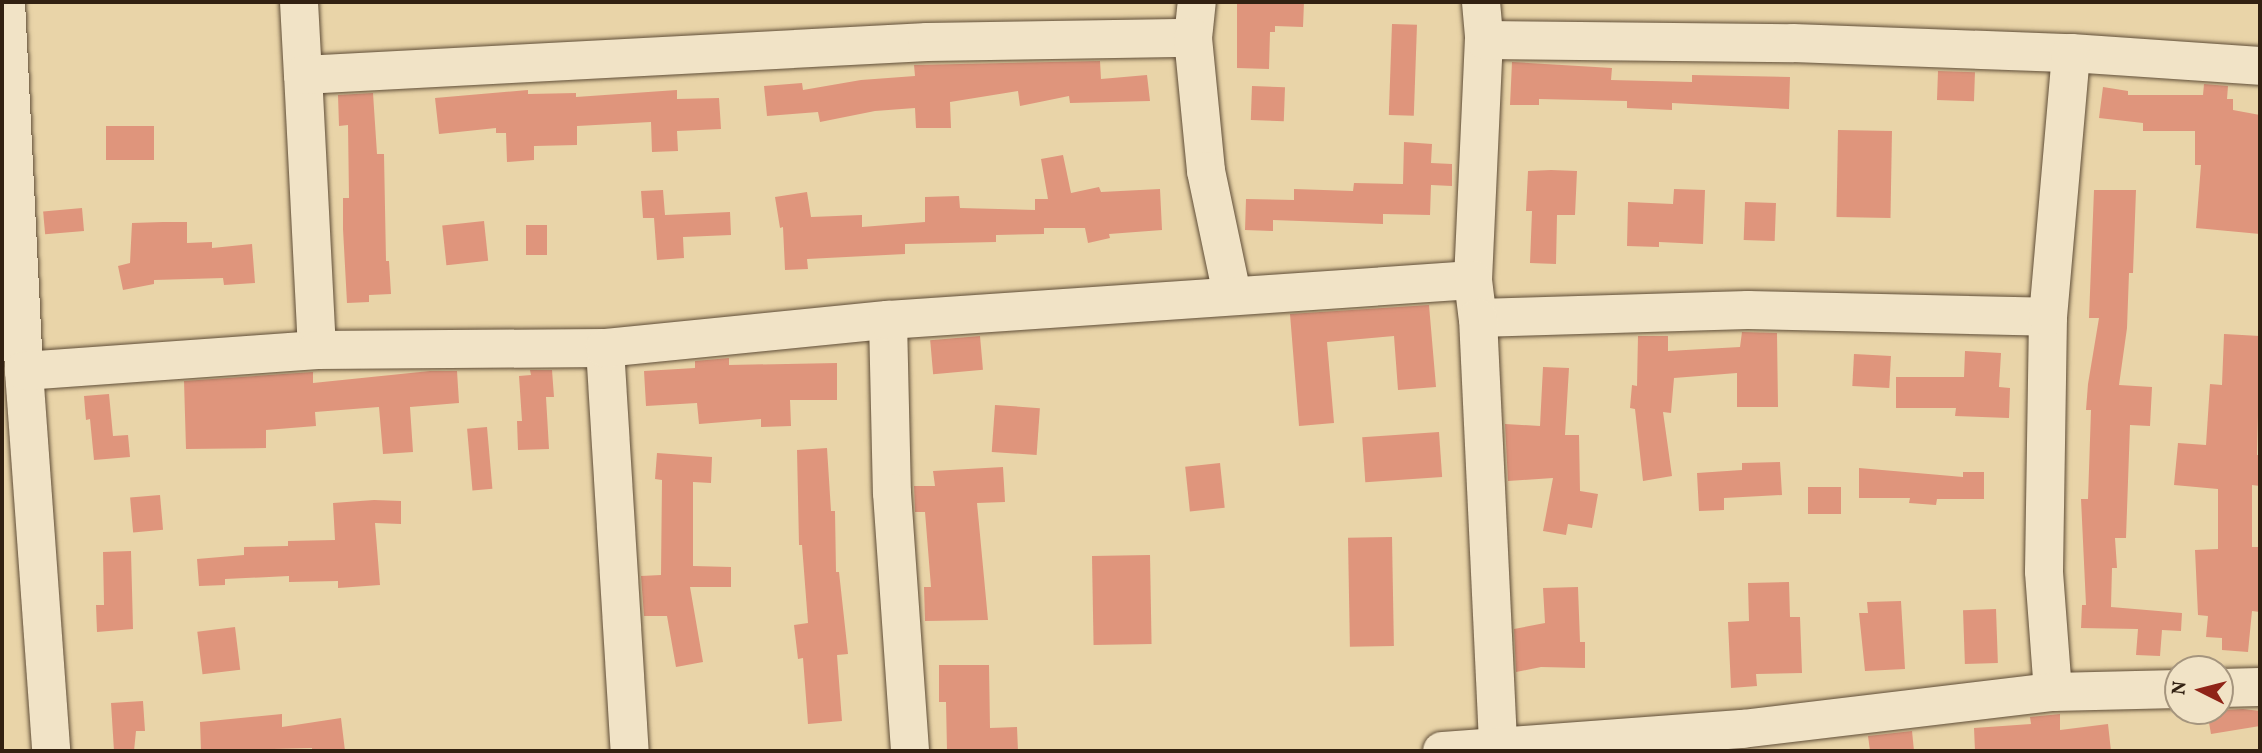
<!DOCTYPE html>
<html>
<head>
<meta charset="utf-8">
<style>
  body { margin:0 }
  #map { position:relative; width:2262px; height:753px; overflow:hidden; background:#e9d4a8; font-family:Vollkorn,serif }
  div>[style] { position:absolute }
  .building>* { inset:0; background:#df957c; transform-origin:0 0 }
  .roads { filter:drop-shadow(0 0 2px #604e38) drop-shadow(0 0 2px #604e38) }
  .minor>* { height:38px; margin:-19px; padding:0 19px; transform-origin:19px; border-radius:19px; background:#f1e3c6 }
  span { translate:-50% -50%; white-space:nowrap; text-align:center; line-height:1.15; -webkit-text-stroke:7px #f1e3c6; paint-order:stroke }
  .frame { position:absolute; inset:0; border:4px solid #322112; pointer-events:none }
  .north { position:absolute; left:2164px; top:655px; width:70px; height:70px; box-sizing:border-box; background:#f1e3c6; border:2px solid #a5957e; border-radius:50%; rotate:276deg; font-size:19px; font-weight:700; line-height:28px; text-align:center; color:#322112 }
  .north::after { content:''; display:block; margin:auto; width:24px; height:32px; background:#8f2418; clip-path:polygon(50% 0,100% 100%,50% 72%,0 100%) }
</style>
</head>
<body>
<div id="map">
  <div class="building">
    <i style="clip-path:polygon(1237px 2px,1304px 2px,1303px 27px,1275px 26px,1275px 32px,1270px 32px,1269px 69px,1237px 68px)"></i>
    <i style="left:1392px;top:24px;width:25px;height:91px;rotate:2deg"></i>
    <i style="clip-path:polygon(1100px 61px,1101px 79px,1147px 75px,1150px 101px,1070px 103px,1069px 96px,1020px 106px,1018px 91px,950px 102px,951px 128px,916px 128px,915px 108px,875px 111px,820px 122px,818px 112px,767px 116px,764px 86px,802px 83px,803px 90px,861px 80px,915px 76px,914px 65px)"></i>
    <i style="clip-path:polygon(1512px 62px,1612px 68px,1611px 80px,1692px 82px,1692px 75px,1790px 77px,1789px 109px,1672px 103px,1672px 110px,1627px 108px,1627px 101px,1539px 99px,1539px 105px,1510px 105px)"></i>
    <i style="left:1938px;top:71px;width:37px;height:29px;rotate:2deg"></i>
    <i style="clip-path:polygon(2204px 84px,2228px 86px,2227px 99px,2233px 99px,2233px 110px,2260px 115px,2260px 234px,2196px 228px,2201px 165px,2195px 165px,2195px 131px,2143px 131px,2143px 123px,2099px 118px,2103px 87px,2128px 91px,2128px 95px,2203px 95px)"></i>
    <i style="left:1252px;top:86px;width:33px;height:34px;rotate:2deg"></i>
    <i style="clip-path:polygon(528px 90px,528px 94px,576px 93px,576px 97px,677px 90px,677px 99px,719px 98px,721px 129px,677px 131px,678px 151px,652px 152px,651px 122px,577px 126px,577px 145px,534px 146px,534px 160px,507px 162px,506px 133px,496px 133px,496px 128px,439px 134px,435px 98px)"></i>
    <i style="clip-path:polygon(373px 93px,377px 154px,384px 154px,386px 261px,389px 261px,391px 294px,369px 295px,369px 302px,347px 303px,343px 229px,343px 198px,349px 198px,348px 125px,339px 126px,338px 95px)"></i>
    <i style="left:154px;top:126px;width:34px;height:48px;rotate:90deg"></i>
    <i style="left:1838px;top:130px;width:54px;height:87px;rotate:1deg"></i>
    <i style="clip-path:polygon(1404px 142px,1432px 144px,1431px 163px,1452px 164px,1452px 186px,1431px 185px,1430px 215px,1383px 214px,1383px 224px,1273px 220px,1273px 231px,1245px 230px,1246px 199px,1294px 200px,1294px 189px,1353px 191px,1354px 183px,1403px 184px)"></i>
    <i style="clip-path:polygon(1063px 155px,1071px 193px,1099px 187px,1101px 192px,1160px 189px,1162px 230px,1109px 234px,1110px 238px,1088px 243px,1085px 228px,1044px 228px,1044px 234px,996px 235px,996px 242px,905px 244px,905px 254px,807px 259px,808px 269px,785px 270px,783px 227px,780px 228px,775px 197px,807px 192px,811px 217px,862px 215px,862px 227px,925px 222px,925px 197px,959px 196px,960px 208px,1035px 210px,1035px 199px,1048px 199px,1041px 159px)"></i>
    <i style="clip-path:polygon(1551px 170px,1577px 171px,1575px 215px,1557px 215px,1556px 264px,1530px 263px,1532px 211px,1526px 211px,1528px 171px)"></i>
    <i style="clip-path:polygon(1674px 189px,1705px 190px,1703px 244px,1659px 242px,1659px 247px,1627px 246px,1628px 202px,1673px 204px)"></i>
    <i style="clip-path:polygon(663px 190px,665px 215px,730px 212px,731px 235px,683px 237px,684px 258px,657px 260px,654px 218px,643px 218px,641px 191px)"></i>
    <i style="clip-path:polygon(2094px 190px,2136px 190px,2133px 273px,2129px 273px,2127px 328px,2119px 385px,2152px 387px,2150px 426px,2130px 425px,2126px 538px,2115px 538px,2117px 568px,2112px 568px,2111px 607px,2182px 613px,2181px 631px,2162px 630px,2160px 656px,2136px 655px,2138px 629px,2081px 628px,2082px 605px,2086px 605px,2081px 499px,2088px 499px,2091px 410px,2086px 410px,2088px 384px,2099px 318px,2089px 318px)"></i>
    <i style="left:1745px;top:202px;width:31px;height:38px;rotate:2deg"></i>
    <i style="left:82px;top:208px;width:23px;height:39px;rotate:85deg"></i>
    <i style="left:484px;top:221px;width:40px;height:42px;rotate:84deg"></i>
    <i style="clip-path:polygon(163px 222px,187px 222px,187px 243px,212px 242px,212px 248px,252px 244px,255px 283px,224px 285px,223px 278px,154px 280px,154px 284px,123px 290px,118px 266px,130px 263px,132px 223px)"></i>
    <i style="left:526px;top:225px;width:21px;height:30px"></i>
    <i style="clip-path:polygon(1429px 305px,1436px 387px,1398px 390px,1394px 336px,1327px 342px,1334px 423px,1299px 426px,1290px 314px)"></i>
    <i style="clip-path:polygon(1742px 332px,1777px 333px,1778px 407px,1737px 407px,1737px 373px,1674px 378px,1671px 413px,1663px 412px,1672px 476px,1643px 481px,1635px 409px,1630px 408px,1632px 385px,1637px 386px,1638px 336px,1668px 336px,1668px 351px,1740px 347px)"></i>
    <i style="clip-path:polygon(2224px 334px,2260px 336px,2257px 455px,2260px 455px,2260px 486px,2252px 485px,2252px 547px,2260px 547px,2260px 612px,2252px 611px,2248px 652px,2222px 650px,2222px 638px,2206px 637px,2208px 616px,2198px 615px,2195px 550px,2218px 549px,2218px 489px,2174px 485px,2178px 443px,2206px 445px,2210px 384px,2222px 385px)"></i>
    <i style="left:980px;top:336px;width:34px;height:50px;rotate:85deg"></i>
    <i style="clip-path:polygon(1965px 351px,2001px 353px,1999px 387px,2010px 388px,2009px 418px,1955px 416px,1956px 408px,1896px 408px,1896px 377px,1964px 377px)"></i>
    <i style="left:1854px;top:354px;width:37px;height:32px;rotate:3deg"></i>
    <i style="clip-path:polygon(729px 358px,729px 365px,837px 363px,837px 400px,790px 400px,791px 426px,761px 427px,761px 419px,699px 424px,697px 403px,646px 406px,644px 371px,695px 368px,695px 361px)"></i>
    <i style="clip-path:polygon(1543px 367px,1569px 368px,1565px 435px,1579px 435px,1580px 491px,1598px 494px,1592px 528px,1568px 524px,1566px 535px,1543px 531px,1553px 478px,1508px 481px,1505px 424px,1540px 426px)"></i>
    <i style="clip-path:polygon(530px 370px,552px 370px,554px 397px,546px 397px,549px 449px,518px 450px,517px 421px,522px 421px,519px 376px,531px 375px)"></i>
    <i style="clip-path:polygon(430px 371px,457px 371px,459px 403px,410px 407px,413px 452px,383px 454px,379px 407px,315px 412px,316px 426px,266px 430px,266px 448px,186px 449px,184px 381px,313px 372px,313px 383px)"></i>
    <i style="clip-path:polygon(109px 394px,113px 436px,128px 435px,130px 457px,94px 460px,90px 419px,86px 420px,84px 396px)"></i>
    <i style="left:995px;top:405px;width:45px;height:47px;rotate:4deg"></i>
    <i style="left:487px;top:427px;width:62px;height:20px;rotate:85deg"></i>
    <i style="left:1439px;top:432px;width:45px;height:77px;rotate:86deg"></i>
    <i style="clip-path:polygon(827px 448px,831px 511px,835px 511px,836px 572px,839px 572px,848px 654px,837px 655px,842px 721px,808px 724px,803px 658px,798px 659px,794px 625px,808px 623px,802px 545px,799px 545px,797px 450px)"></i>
    <i style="clip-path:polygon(657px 453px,712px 457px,711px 483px,693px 482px,693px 566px,731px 567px,731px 587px,690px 587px,703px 662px,676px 667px,667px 616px,644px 616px,641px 576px,661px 575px,662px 480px,655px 479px)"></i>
    <i style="clip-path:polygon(1780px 462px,1782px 495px,1724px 498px,1724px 510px,1699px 511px,1697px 473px,1742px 470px,1742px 463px)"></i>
    <i style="left:1220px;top:463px;width:45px;height:35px;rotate:84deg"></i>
    <i style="clip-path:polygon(1003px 467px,1005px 502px,977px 503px,988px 620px,925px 621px,924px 587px,931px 587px,925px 512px,915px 512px,914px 486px,935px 486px,933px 471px)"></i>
    <i style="clip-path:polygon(1859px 468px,1963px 477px,1963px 472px,1984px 472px,1984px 499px,1937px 499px,1936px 505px,1909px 503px,1910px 498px,1859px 498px)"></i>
    <i style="left:1808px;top:487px;width:33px;height:27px"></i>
    <i style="left:160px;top:495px;width:35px;height:30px;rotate:85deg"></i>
    <i style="clip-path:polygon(374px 500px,401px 501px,401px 524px,375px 523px,380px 585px,338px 588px,338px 581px,289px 582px,289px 576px,225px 579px,225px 585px,199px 586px,197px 559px,244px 555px,244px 547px,288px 546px,288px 541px,335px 540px,333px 503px)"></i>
    <i style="left:1392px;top:537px;width:109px;height:44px;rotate:89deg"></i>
    <i style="clip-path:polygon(131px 551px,133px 629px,97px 632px,96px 605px,104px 605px,103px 552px)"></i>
    <i style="left:1150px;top:555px;width:89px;height:58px;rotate:89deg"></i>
    <i style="clip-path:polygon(1789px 582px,1790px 617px,1800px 617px,1802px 673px,1756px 674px,1757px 686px,1731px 688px,1728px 622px,1749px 621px,1748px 583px)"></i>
    <i style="clip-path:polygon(1578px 587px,1580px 642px,1585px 642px,1585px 668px,1541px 667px,1516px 672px,1514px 629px,1545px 623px,1543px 588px)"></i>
    <i style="clip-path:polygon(1901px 601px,1905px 669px,1865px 671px,1859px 613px,1868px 613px,1867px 602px)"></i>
    <i style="left:1996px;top:609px;width:54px;height:33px;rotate:88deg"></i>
    <i style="left:235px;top:627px;width:43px;height:38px;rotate:83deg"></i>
    <i style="clip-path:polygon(939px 665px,989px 665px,990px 728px,1017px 727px,1018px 751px,947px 751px,946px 702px,939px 702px)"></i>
    <i style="clip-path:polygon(143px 701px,145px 731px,136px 731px,134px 751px,114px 751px,111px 703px)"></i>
    <i style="clip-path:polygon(2243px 709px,2260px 711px,2260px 726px,2211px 734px,2207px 711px)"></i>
    <i style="clip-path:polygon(282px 714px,282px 727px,341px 718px,345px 751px,312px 751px,312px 748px,201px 751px,200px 722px)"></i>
    <i style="clip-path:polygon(2060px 714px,2060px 730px,2108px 724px,2111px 751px,1975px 751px,1974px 728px,2031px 724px,2030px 717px)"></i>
    <i style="clip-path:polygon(1912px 731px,1914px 751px,1870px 751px,1868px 736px)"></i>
  </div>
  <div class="roads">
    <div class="minor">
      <i style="left:6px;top:2px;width:369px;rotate:87.2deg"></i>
      <i style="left:24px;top:371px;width:381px;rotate:85.9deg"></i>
      <i style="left:299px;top:2px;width:73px;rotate:86.9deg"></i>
      <i style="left:1481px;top:2px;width:38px;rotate:85deg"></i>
      <i style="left:1193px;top:38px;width:36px;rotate:-84deg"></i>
      <i style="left:1473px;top:280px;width:240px;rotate:-87.4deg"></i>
      <i style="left:1484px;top:40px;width:309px;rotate:0.6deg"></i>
      <i style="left:1793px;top:43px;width:278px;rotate:2.1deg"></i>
      <i style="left:2071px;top:53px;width:189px;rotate:3.9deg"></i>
      <i style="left:1478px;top:318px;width:270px;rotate:-1.7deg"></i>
      <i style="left:1748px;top:310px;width:300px;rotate:1.3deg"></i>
      <i style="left:888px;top:320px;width:173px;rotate:88.7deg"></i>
      <i style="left:892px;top:493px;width:259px;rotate:86deg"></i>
      <i style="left:605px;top:348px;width:404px;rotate:86.5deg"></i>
      <i style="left:317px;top:350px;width:275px;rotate:-92.9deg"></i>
      <i style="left:303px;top:75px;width:625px;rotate:-3.03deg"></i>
      <i style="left:927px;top:42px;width:266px;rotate:-0.9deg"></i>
      <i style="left:1193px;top:38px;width:134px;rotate:84.4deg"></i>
      <i style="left:1206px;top:171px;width:126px;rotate:78.1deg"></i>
      <i style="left:24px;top:371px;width:294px;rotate:-4.1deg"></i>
      <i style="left:317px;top:350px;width:288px;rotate:-0.4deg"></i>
      <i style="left:605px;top:348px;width:284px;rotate:-5.7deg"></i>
      <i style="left:888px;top:320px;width:586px;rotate:-3.91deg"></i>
      <i style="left:1473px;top:280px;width:38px;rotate:83deg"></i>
      <i style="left:1478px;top:318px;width:428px;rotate:87.3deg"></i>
      <i style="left:2220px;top:688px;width:40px;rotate:-1.4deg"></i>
      <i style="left:2053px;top:692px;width:121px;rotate:-94.3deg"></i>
      <i style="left:2044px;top:571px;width:254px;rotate:-89.1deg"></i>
      <i style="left:2048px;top:317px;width:265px;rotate:-85deg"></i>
      <i style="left:1442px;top:751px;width:301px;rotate:-4.2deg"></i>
      <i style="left:1742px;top:729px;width:313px;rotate:-6.8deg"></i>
      <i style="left:2053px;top:692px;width:125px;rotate:-1.4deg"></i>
    </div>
  </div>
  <div class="frame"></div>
  <div class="north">N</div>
</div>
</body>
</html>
